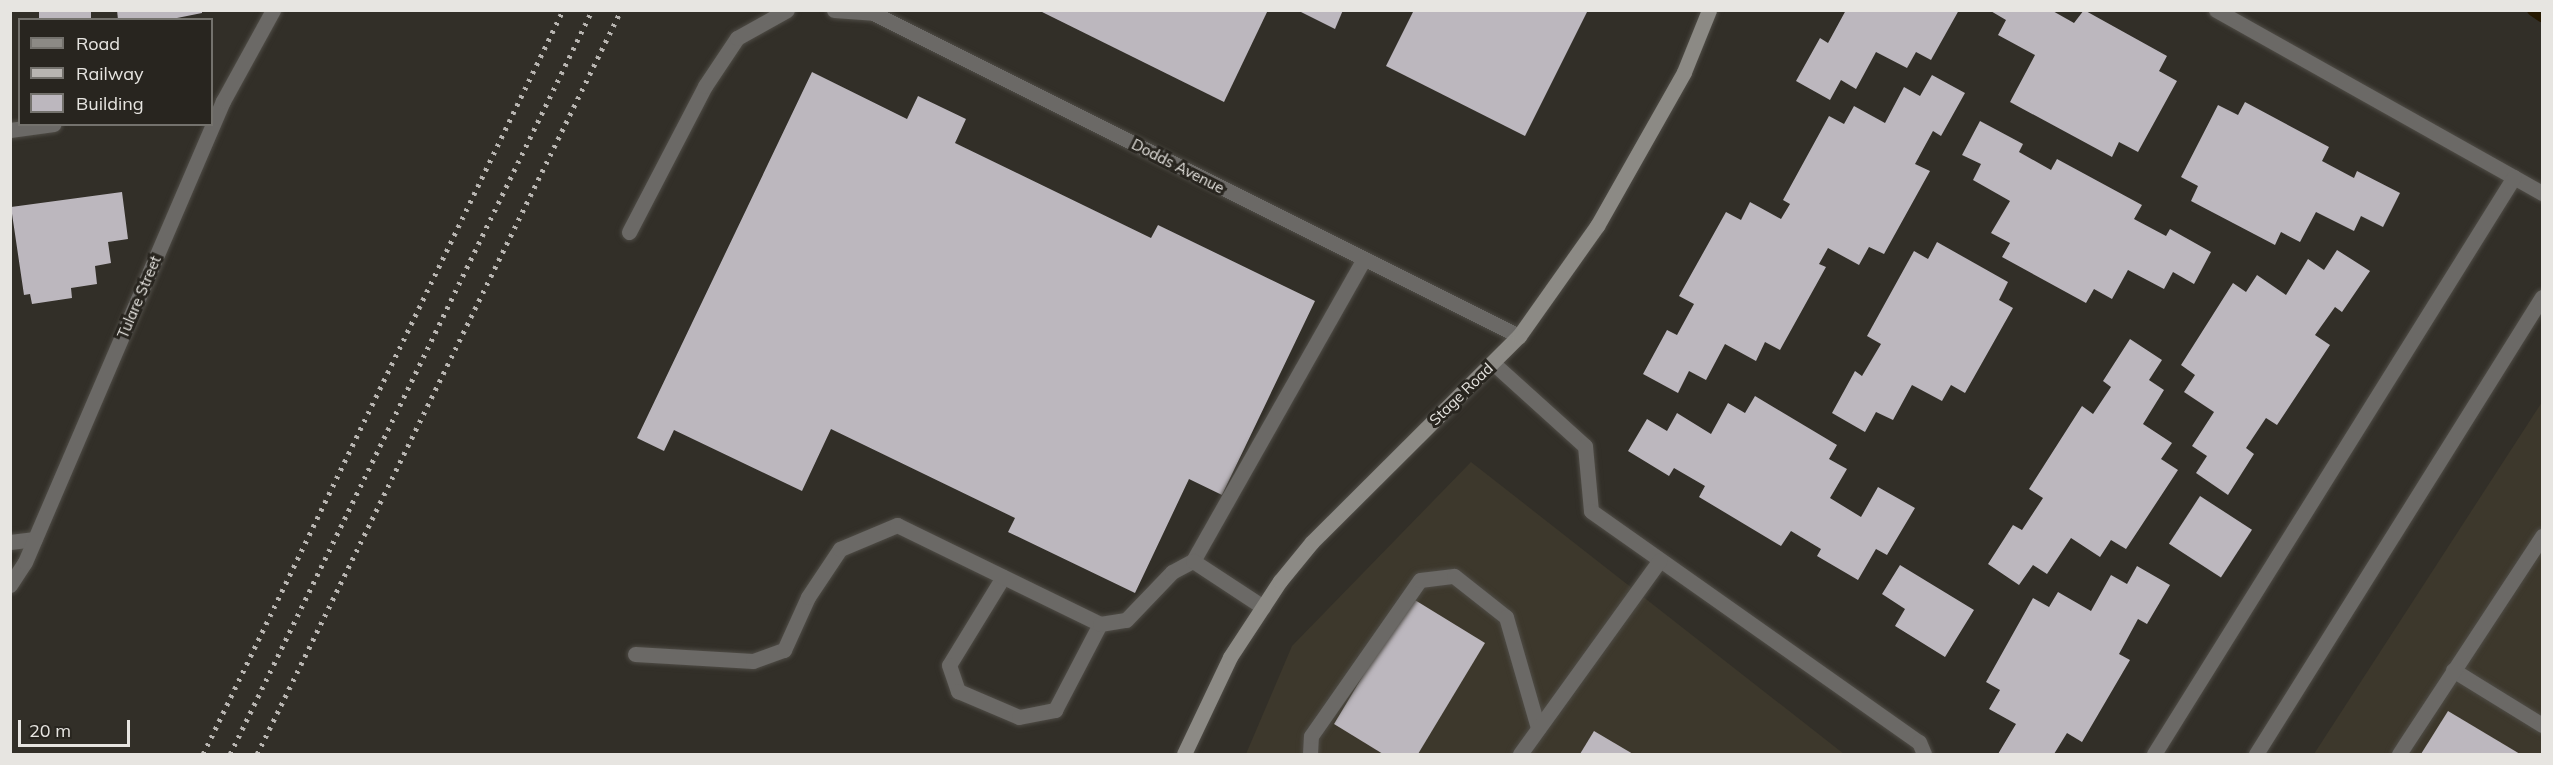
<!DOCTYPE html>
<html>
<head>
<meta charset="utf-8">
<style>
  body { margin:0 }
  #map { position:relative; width:2553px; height:765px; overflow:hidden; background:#322f28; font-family:Mulish,sans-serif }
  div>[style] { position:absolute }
  .built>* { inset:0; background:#3d382c }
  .stream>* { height:12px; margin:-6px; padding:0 6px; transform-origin:6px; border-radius:6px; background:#251800 }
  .building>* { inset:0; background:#bcb7be; transform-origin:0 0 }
  .roads { filter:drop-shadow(0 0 2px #4f4c46) drop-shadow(0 0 2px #4f4c46) }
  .lane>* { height:15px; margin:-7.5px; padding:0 7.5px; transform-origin:7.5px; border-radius:7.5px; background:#6b6966 }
  .street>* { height:15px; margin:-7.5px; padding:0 7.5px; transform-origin:7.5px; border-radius:7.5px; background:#6b6966 }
  .secondary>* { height:15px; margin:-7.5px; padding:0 7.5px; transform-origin:7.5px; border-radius:7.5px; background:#8c8a85 }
  .rail>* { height:4.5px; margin-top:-2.25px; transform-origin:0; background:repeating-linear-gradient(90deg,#b8b5b1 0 3px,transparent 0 9px) }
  span { translate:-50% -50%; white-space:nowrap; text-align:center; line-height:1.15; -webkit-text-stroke:6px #28251f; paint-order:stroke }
  .street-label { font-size:15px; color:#e7e5e1 }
  .frame { position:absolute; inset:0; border:12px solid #e7e5e1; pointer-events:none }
  .legend { position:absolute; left:18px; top:18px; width:195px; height:108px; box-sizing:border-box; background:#28251f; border:2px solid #74726d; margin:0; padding:8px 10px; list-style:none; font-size:18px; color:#e7e5e1 }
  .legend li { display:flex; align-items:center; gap:12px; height:30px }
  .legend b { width:30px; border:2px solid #74726d }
  .scale { position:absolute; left:18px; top:720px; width:112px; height:27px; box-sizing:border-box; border:3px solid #e7e5e1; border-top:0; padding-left:8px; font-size:18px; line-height:21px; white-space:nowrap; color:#e7e5e1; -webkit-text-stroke:4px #28251f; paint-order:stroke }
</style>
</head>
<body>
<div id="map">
  <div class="built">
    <i style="clip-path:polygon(2542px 402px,2542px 754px,2314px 754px)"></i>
    <i style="clip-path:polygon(1471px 462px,1844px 754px,1246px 754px,1292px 646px)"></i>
  </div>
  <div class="stream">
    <i style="left:2533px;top:10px;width:11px;rotate:34deg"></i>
  </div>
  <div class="building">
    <i style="left:39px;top:10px;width:52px;height:10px"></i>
    <i style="clip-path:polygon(117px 10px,202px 10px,202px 13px,167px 20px,118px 20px)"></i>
    <i style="clip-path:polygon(1038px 10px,1268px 10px,1224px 102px)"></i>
    <i style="clip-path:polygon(1297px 10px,1343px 10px,1335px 29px)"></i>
    <i style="clip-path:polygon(1414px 10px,1588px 10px,1525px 136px,1386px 66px)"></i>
    <i style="clip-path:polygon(1846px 10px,1959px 10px,1931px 60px,1916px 52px,1907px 68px,1876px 52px,1856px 89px,1841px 80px,1830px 100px,1796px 81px,1820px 38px,1828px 43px)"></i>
    <i style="clip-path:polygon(1989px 10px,2051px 10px,2074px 23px,2084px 10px,2167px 56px,2159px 71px,2177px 81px,2138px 152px,2119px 142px,2112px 157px,2010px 102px,2035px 55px,1998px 35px,2006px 20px)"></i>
    <i style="clip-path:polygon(812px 72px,907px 119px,918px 96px,966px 119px,955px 143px,1151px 238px,1158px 225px,1315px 301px,1222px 495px,1189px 479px,1135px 593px,1008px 532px,1015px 518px,831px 429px,802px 491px,674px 430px,664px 451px,637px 438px)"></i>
    <i style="clip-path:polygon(1932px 75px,1965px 93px,1941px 136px,1933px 131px,1915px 164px,1930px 171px,1884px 254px,1869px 247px,1859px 265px,1828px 248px,1819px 264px,1826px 267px,1780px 350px,1765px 342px,1756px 361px,1725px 344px,1706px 380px,1689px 371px,1678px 393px,1643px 374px,1667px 330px,1677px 335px,1694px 304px,1679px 296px,1726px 212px,1741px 220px,1750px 202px,1781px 219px,1790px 204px,1783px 200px,1829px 116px,1844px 124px,1854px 106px,1885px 123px,1904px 87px,1920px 96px)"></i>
    <i style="clip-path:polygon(2245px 102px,2329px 147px,2322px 161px,2354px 178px,2357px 171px,2400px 193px,2383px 227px,2361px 216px,2354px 231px,2316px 212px,2300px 242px,2281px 232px,2275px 245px,2191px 201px,2198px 186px,2181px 177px,2218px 105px,2238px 115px)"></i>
    <i style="clip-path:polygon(1980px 121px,2023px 144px,2019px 152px,2051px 170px,2057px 159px,2142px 205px,2134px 219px,2166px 236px,2170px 229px,2211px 252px,2194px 284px,2173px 272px,2164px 289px,2128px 270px,2112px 299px,2094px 289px,2086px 303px,2002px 257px,2010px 243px,1991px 233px,2010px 201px,1973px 180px,1981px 164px,1962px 155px)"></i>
    <i style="clip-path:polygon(122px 192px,128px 239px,108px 242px,111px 263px,95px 266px,97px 284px,71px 288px,72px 298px,32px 304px,30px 294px,24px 295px,11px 207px)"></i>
    <i style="clip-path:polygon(1937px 242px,2008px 282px,1999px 300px,2013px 308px,1965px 393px,1951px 385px,1942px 401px,1912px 385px,1893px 420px,1876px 412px,1865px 432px,1832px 413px,1855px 371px,1862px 376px,1881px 344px,1867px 336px,1914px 251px,1928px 259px)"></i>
    <i style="clip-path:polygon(2337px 250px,2370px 271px,2342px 312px,2335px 307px,2315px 335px,2330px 345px,2277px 425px,2266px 418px,2246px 448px,2254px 454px,2228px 495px,2196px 473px,2207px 456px,2192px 446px,2214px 412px,2184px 392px,2195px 375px,2181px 365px,2233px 283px,2246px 292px,2257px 275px,2286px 295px,2308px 259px,2324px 270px)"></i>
    <i style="clip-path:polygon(2130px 339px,2162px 360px,2149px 380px,2164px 390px,2143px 424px,2172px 443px,2161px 459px,2178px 470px,2126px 549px,2111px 540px,2100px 557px,2071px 538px,2047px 574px,2033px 565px,2019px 585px,1988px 564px,2013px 525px,2022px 530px,2043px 498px,2029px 489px,2082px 406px,2093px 414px,2111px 387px,2103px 381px)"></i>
    <i style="clip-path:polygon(1755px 396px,1837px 445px,1829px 459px,1847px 469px,1830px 498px,1861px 517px,1878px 487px,1915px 508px,1887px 555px,1876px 549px,1858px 580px,1817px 556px,1821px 549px,1791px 531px,1781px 546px,1699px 497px,1705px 486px,1674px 468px,1669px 476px,1628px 451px,1647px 419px,1667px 431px,1677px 413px,1711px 434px,1728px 403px,1745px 413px)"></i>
    <i style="left:2200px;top:496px;width:62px;height:57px;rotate:33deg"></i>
    <i style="clip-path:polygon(1900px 565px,1974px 610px,1945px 657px,1895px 626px,1905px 609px,1882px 594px)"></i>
    <i style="clip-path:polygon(2137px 566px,2170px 585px,2147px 624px,2138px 619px,2119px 654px,2130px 660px,2082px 742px,2067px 733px,2054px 754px,1998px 754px,2016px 724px,1989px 709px,2000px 690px,1986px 682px,2033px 598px,2049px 607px,2058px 592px,2091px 611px,2111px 575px,2127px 584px)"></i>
    <i style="clip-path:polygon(1410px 597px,1485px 643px,1418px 754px,1383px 754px,1334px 724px)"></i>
    <i style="clip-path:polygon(2448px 711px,2520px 754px,2421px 754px)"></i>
    <i style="clip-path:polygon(1594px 731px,1633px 754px,1580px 754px)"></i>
  </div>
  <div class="roads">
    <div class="lane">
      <i style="left:2216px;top:10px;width:374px;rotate:29.3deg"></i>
      <i style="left:629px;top:232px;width:165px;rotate:-62.5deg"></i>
      <i style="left:705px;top:86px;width:58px;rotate:-56.3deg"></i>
      <i style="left:737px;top:38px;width:57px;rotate:-29.2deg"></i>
      <i style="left:1493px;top:363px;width:124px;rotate:42.1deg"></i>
      <i style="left:1585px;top:446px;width:65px;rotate:84.7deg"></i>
      <i style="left:1591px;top:511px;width:401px;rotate:35.2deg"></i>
      <i style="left:1919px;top:742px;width:13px;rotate:67deg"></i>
      <i style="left:10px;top:542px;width:25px;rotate:-7deg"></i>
      <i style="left:1193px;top:561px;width:347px;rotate:-60.5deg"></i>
      <i style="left:1003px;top:577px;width:103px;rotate:121.5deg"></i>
      <i style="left:949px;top:665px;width:28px;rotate:71deg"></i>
      <i style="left:958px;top:691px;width:66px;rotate:23.1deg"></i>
      <i style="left:1019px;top:717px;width:37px;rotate:-11deg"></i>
      <i style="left:1055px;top:710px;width:97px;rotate:-62.4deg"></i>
      <i style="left:635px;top:654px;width:118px;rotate:3.4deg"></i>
      <i style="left:753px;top:661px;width:33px;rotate:-20deg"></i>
      <i style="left:784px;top:650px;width:58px;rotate:-65.6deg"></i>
      <i style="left:808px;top:597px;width:58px;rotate:-56.3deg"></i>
      <i style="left:840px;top:549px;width:62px;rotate:-22.8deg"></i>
      <i style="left:897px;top:525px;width:226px;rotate:26deg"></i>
      <i style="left:1100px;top:624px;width:26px;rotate:-9deg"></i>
      <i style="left:1126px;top:620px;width:66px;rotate:-46.2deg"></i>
      <i style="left:1172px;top:572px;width:24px;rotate:-28deg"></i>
      <i style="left:1193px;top:561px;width:84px;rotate:33.3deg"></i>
      <i style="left:2453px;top:670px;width:105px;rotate:31.7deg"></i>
      <i style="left:1310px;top:754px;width:18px;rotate:-87deg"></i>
      <i style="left:1311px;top:736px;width:190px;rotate:-55.1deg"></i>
      <i style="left:1420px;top:580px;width:34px;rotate:-7deg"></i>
      <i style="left:1454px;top:576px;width:66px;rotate:38.3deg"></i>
      <i style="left:1506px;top:617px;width:116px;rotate:73.9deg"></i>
      <i style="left:1520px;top:754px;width:239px;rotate:-54.2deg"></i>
      <i style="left:2154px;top:754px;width:680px;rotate:-58.04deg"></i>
      <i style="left:2256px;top:754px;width:539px;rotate:-57.96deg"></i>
      <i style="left:2399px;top:754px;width:261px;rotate:-56.7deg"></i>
    </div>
    <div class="street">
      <i style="left:834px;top:10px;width:39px;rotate:4deg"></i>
      <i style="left:873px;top:13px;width:722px;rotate:26.57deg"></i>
      <i style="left:10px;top:130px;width:44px;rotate:-7.8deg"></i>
      <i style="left:10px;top:585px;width:27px;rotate:-57deg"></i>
      <i style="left:25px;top:562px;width:502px;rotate:-66.76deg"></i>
      <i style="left:223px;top:101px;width:104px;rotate:-61.2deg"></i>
    </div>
    <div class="secondary">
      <i style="left:1184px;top:754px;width:107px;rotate:-64.6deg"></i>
      <i style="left:1230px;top:657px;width:91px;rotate:-56.7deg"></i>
      <i style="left:1280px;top:581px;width:50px;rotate:-50.6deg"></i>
      <i style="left:1312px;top:542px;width:292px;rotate:-44.9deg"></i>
      <i style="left:1519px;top:336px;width:135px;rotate:-54.7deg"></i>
      <i style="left:1597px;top:226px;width:177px;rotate:-60.5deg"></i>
      <i style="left:1684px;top:72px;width:67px;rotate:-68deg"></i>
    </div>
  </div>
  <div class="rail">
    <i style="left:203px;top:754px;width:827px;rotate:-64.18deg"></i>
    <i style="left:230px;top:754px;width:827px;rotate:-64.05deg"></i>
    <i style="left:257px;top:754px;width:828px;rotate:-63.93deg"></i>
  </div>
  <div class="street-label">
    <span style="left:1178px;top:166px;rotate:27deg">Dodds Avenue</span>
    <span style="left:139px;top:297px;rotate:-67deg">Tulare Street</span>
    <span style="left:1461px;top:394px;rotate:-44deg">Stage Road</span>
  </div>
  <div class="frame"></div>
  <ul class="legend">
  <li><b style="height:8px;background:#8c8a85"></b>Road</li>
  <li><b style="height:8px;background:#b8b5b1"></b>Railway</li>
  <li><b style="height:16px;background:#bcb7be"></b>Building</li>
  </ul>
  <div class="scale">20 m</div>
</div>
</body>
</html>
